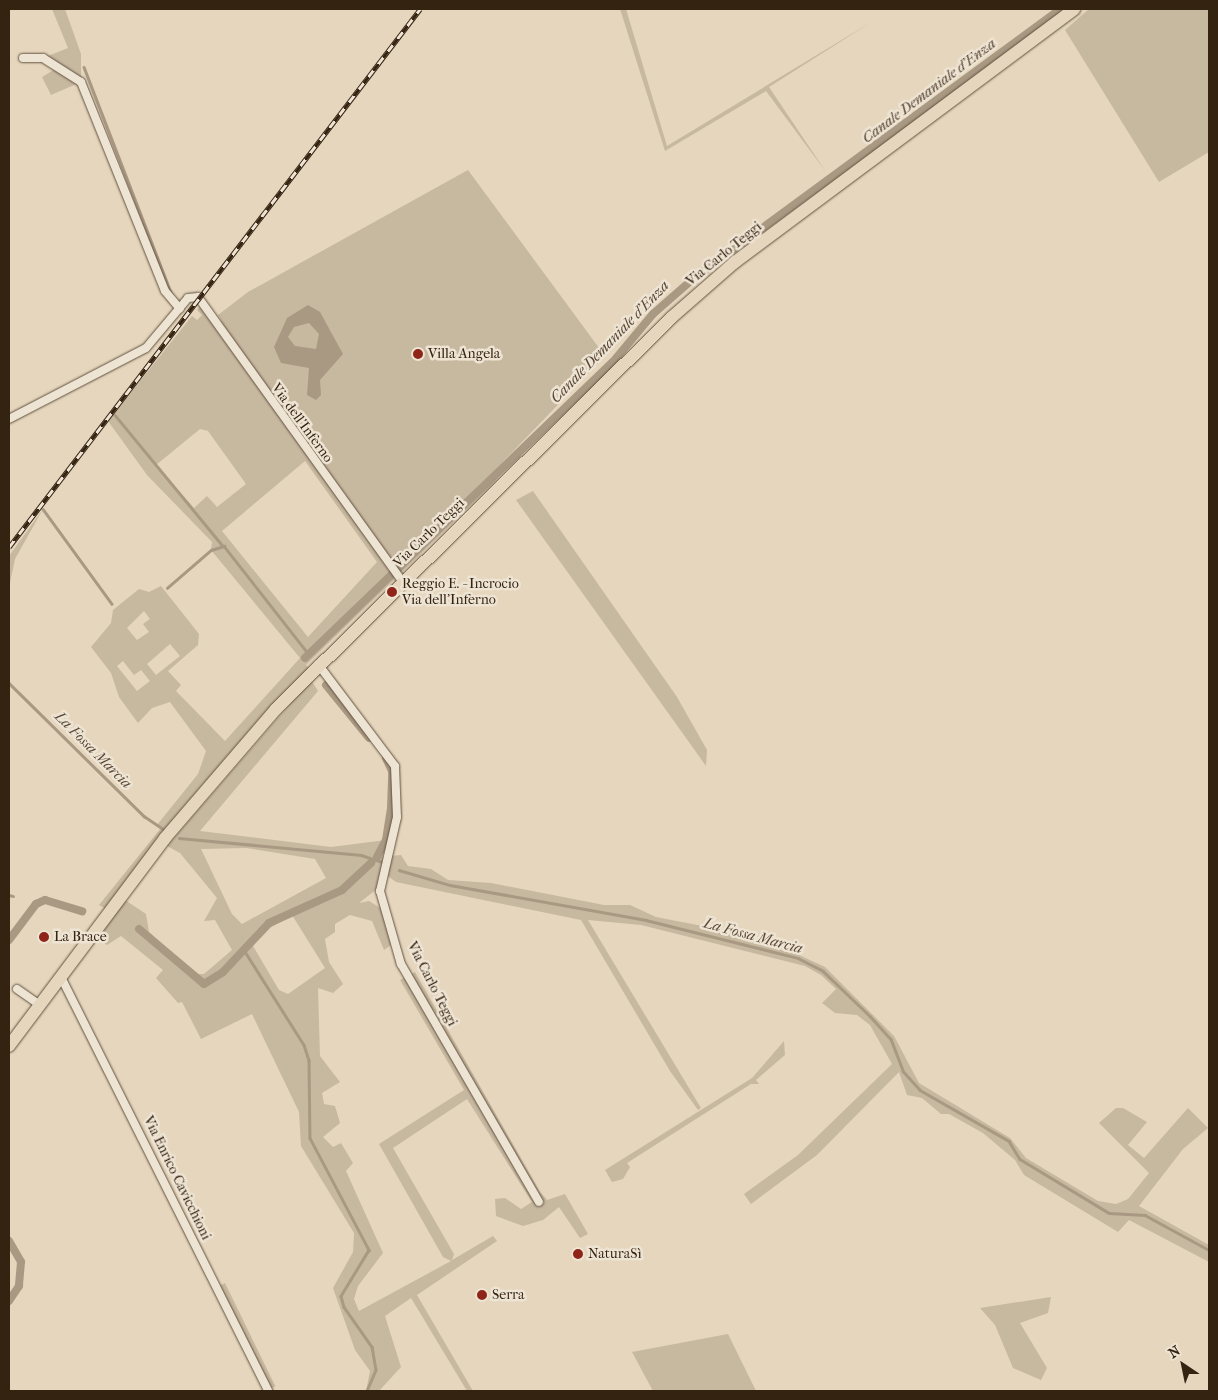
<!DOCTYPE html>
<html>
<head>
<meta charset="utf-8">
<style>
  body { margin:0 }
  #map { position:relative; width:1218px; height:1400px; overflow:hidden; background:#e5d6bd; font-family:"IM FELL French Canon",serif }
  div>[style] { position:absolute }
  .green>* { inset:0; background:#c7b8a0; transform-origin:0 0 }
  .water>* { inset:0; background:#a99983 }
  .stream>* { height:2.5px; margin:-1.25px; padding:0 1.25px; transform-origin:1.25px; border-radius:1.25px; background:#a99983 }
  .canal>* { height:8px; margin:-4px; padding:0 4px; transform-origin:4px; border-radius:4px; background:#a99983 }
  .roads { filter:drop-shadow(0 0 1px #61503d) drop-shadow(0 0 1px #61503d) }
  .street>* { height:8px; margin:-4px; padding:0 4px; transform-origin:4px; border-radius:4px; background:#eee4d4 }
  .primary>* { height:12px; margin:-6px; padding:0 6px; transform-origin:6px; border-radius:6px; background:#e5d6bd }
  .rail>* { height:4.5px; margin-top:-2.25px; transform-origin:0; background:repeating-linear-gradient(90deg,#eee4d4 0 8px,#352312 0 16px); box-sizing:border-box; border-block:1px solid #352312 }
  .dots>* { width:14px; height:14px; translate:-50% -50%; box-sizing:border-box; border:2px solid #eee4d4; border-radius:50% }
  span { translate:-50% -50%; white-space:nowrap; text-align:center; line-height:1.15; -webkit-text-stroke:5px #eee4d4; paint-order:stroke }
  .street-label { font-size:14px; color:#352312 }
  .poi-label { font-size:14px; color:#352312 }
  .left { translate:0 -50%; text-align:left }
  .water-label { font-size:15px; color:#584634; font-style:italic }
  .frame { position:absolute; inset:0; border:10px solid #352312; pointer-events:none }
  .north { position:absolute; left:1158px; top:1340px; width:50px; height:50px; -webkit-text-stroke:4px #eee4d4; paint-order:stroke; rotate:326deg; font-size:14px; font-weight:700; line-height:20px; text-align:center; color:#352312 }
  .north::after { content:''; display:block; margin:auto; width:18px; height:22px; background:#352312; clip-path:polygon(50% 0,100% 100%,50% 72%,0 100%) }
</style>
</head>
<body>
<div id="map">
  <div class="green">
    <i style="clip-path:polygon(52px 9px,65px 9px,81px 54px,81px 82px,51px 95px,42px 77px,57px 68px,43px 58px,68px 48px)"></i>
    <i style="clip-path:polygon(620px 9px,626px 9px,667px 146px,873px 21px,769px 87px,826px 172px,766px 91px,665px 151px)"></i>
    <i style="clip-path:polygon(1089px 9px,1209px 9px,1209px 152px,1159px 182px,1065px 30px)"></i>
    <i style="clip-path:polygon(evenodd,468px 170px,605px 356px,495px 470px,499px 476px,495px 482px,306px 665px,311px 671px,110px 911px,99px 905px,161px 828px,157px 825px,198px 774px,206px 751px,170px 702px,152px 708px,138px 723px,119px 697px,111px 673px,91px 647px,111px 623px,113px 610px,139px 589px,149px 592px,161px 586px,199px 634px,198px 645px,168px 671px,181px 685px,176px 691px,225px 741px,300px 658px,211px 550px,212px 542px,147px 475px,108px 421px,192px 316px,197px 320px,202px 315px,197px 310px,203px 303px,217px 323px,222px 321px,218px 315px,248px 292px,468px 170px,200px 429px,208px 431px,246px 484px,217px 507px,207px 496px,194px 508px,156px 465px,200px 429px,468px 170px,305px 461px,377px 562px,308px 637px,222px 531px,305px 461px,468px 170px,144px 611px,150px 619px,143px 624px,149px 632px,137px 640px,127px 628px,144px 611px,468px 170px,170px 644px,180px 656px,156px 675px,147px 664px,170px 644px,468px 170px,123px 661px,134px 675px,141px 670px,150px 681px,137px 691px,117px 666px,123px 661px)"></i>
    <i style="clip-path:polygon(533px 491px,677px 697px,707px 750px,706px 766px,516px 500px)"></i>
    <i style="clip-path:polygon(43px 509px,15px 559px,9px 588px,9px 556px)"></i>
    <i style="clip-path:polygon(evenodd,311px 680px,318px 691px,200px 831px,331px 847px,386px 840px,377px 857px,401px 855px,408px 866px,431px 869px,448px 880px,491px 883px,604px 905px,630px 905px,656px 917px,739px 933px,750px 941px,799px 955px,825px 967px,894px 1036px,919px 1083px,1010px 1138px,1026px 1158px,1098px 1201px,1116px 1204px,1128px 1199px,1149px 1173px,1099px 1123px,1116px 1108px,1123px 1108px,1147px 1122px,1128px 1145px,1144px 1158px,1188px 1108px,1208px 1128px,1183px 1149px,1139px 1206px,1209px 1245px,1209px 1262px,1129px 1220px,1118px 1232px,1024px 1175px,1015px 1160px,983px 1133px,949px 1114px,941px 1114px,922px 1098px,907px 1095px,899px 1072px,817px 1155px,751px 1204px,744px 1194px,798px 1155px,892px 1064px,870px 1025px,857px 1015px,835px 1013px,822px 1003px,836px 989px,821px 975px,805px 966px,641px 925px,588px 920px,701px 1108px,698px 1110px,670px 1071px,581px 920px,396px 882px,385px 874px,382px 885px,359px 903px,369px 901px,382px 909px,394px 943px,384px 950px,372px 921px,350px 915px,335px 924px,335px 932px,325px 939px,329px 962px,343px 984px,333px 993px,318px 988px,320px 1056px,340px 1082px,322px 1093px,324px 1104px,335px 1106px,340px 1123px,323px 1137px,333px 1147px,341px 1143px,353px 1163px,346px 1171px,383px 1253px,358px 1286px,354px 1299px,359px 1311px,451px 1261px,443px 1257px,379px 1144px,464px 1090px,400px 980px,415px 972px,540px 1192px,547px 1200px,565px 1194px,588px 1234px,580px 1238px,559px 1207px,543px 1220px,523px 1226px,496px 1216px,495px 1199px,505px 1198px,521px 1209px,532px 1202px,467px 1099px,393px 1148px,454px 1254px,452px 1260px,493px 1236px,497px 1241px,417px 1295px,473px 1391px,467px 1391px,411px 1298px,385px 1316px,401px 1367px,379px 1391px,366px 1391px,370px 1371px,355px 1350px,333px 1288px,353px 1252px,354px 1233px,301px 1146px,299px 1112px,252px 1014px,201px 1039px,182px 1002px,178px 1003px,156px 978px,163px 970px,121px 936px,107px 945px,97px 938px,125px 900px,146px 914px,149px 932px,195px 974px,204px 974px,232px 950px,215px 920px,204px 921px,217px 898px,180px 853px,167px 846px,311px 680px,246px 848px,315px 859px,326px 878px,242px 924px,232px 914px,201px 849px,246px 848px,311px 680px,292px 915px,325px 968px,288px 994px,279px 990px,253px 946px,270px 928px,292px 915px)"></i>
    <i style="clip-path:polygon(784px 1041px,785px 1055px,756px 1080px,759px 1084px,751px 1084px,627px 1163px,630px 1167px,623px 1179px,612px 1182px,605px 1170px,752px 1078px)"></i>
    <i style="left:225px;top:1283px;width:115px;height:9px;rotate:64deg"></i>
    <i style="clip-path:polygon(1051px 1297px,1048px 1313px,1020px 1323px,1047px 1368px,1041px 1380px,1013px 1368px,995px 1325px,980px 1308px)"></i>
    <i style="clip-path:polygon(728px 1334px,756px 1391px,653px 1391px,632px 1352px)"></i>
  </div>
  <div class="water">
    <i style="clip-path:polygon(evenodd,308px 305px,320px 312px,343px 354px,320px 380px,321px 395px,316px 400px,307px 395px,309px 368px,281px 363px,274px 347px,287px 318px,308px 305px,309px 323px,319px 334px,316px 349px,295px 346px,288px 337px,294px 327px,309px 323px)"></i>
  </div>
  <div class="stream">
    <i style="left:84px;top:67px;width:244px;rotate:68.9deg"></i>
    <i style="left:115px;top:415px;width:168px;rotate:50.5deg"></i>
    <i style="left:43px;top:509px;width:117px;rotate:54deg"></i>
    <i style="left:167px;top:588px;width:58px;rotate:-40.8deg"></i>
    <i style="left:211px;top:550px;width:14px;rotate:-17deg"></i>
    <i style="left:224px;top:546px;width:136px;rotate:51.9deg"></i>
    <i style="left:9px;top:683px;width:190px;rotate:44.6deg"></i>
    <i style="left:144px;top:816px;width:25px;rotate:34deg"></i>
    <i style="left:179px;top:838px;width:183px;rotate:5.3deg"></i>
    <i style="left:361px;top:855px;width:23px;rotate:18deg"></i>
    <i style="left:399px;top:870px;width:53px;rotate:16.4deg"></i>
    <i style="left:450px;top:885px;width:199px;rotate:10.1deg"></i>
    <i style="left:646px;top:920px;width:157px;rotate:14deg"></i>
    <i style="left:798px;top:958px;width:28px;rotate:27deg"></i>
    <i style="left:823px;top:971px;width:65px;rotate:43.8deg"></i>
    <i style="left:870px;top:1016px;width:31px;rotate:48deg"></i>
    <i style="left:891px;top:1039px;width:34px;rotate:69deg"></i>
    <i style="left:903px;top:1071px;width:25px;rotate:48deg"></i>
    <i style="left:920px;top:1090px;width:103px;rotate:29.8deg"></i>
    <i style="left:1009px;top:1141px;width:21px;rotate:59deg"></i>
    <i style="left:1020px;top:1159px;width:104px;rotate:31.2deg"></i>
    <i style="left:1109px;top:1213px;width:36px;rotate:3deg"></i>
    <i style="left:1145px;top:1215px;width:73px;rotate:28.7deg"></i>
    <i style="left:9px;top:895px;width:4px;rotate:14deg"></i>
    <i style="left:244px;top:950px;width:112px;rotate:57.7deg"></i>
    <i style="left:304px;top:1045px;width:16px;rotate:72deg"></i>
    <i style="left:309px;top:1060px;width:78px;rotate:89.3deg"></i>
    <i style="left:310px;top:1138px;width:127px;rotate:62.2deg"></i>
    <i style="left:369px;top:1250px;width:54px;rotate:121.3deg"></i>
    <i style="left:341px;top:1296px;width:11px;rotate:75deg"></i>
    <i style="left:344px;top:1307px;width:49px;rotate:55deg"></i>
    <i style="left:372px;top:1347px;width:23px;rotate:80deg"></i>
    <i style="left:376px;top:1370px;width:23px;rotate:113deg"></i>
  </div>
  <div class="canal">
    <i style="left:305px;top:658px;width:426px;rotate:-43.9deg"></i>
    <i style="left:612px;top:363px;width:64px;rotate:-50.1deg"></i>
    <i style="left:653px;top:314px;width:53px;rotate:-41.2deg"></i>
    <i style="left:693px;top:279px;width:456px;rotate:-36.3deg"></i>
    <i style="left:326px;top:685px;width:68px;rotate:50.9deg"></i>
    <i style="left:377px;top:857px;width:19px;rotate:-62deg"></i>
    <i style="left:386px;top:840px;width:32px;rotate:-81deg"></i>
    <i style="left:391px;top:808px;width:37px;rotate:-88deg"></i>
    <i style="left:392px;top:771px;width:14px;rotate:-115deg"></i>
    <i style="left:139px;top:929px;width:85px;rotate:40.2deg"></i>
    <i style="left:204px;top:984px;width:22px;rotate:-32deg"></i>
    <i style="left:223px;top:972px;width:67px;rotate:-46.8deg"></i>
    <i style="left:269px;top:923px;width:80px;rotate:-24.3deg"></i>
    <i style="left:342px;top:890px;width:40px;rotate:-43deg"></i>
    <i style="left:9px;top:940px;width:45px;rotate:-53.1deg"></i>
    <i style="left:36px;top:904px;width:10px;rotate:-24deg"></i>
    <i style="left:45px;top:900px;width:39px;rotate:17deg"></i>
    <i style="left:9px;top:1241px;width:24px;rotate:60deg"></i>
    <i style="left:21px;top:1262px;width:24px;rotate:95deg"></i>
    <i style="left:19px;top:1286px;width:18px;rotate:124deg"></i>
  </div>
  <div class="roads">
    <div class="street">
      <i style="left:23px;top:58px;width:20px"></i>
      <i style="left:43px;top:58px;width:45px;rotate:32.3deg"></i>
      <i style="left:81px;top:82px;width:225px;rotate:68.1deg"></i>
      <i style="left:165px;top:291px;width:23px;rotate:50deg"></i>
      <i style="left:9px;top:419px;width:154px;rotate:-27.4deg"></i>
      <i style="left:146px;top:348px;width:65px;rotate:-50deg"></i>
      <i style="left:188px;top:298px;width:10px;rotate:-6deg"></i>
      <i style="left:198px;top:297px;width:350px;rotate:54.3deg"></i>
      <i style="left:318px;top:664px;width:128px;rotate:53deg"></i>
      <i style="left:395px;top:766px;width:51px;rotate:87.8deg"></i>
      <i style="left:397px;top:817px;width:76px;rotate:102.9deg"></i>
      <i style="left:380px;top:891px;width:76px;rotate:74deg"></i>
      <i style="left:401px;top:964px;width:275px;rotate:59.9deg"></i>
      <i style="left:61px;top:977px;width:463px;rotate:63.4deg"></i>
      <i style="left:17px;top:989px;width:28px;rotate:35deg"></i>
    </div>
    <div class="primary">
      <i style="left:9px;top:1046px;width:260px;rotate:-53.1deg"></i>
      <i style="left:165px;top:838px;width:170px;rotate:-49.3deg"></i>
      <i style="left:276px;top:709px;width:557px;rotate:-44.71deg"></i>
      <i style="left:672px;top:317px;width:84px;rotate:-41.1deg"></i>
      <i style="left:735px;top:262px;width:423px;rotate:-36.7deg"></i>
    </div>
  </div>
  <div class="rail">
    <i style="left:9px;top:547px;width:677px;rotate:-52.62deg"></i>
  </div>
  <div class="dots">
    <i style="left:418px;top:354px;background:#8f2418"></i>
    <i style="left:392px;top:592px;background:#8f2418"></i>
    <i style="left:44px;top:937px;background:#8f2418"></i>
    <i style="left:578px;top:1254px;background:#8f2418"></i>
    <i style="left:482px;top:1295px;background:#8f2418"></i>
  </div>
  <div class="street-label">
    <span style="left:724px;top:254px;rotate:-39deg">Via Carlo Teggi</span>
    <span style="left:302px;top:423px;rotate:54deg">Via dell'Inferno</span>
    <span style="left:429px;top:533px;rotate:-44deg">Via Carlo Teggi</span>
    <span style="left:432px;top:984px;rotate:63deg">Via Carlo Teggi</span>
    <span style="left:177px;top:1178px;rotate:64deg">Via Enrico Cavicchioni</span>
  </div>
  <div class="poi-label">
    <span class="left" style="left:428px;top:354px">Villa Angela</span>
    <span class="left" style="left:402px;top:592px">Reggio E. - Incrocio<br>Via dell'Inferno</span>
    <span class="left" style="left:54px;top:937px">La Brace</span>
    <span class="left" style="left:588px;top:1254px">NaturaSì</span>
    <span class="left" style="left:492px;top:1295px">Serra</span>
  </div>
  <div class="water-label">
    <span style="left:929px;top:91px;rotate:-37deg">Canale Demaniale d'Enza</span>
    <span style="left:610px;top:342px;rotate:-46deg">Canale Demaniale d'Enza</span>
    <span style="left:93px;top:750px;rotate:45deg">La Fossa Marcia</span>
    <span style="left:753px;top:936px;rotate:15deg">La Fossa Marcia</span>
  </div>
  <div class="frame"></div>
  <div class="north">N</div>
</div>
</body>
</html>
